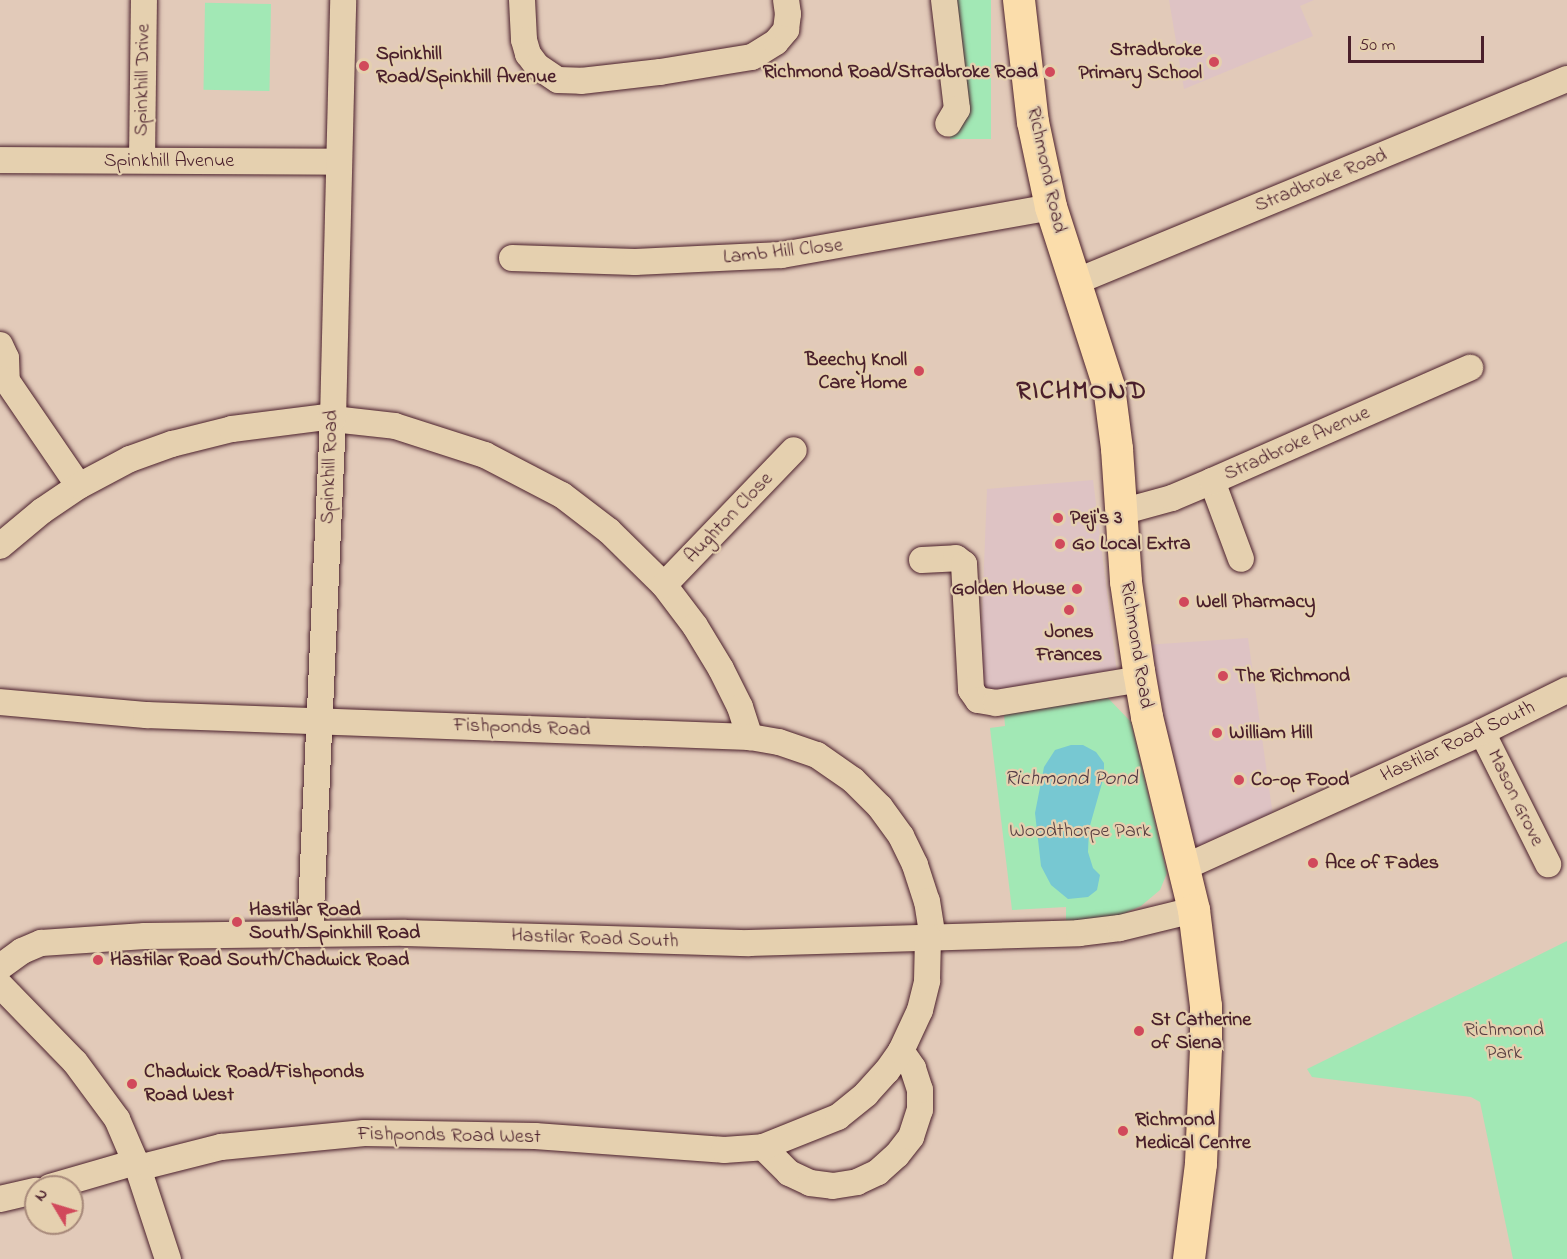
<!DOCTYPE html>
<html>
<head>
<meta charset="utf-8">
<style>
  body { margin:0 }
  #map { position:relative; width:1567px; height:1259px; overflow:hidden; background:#e2cab9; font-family:"Indie Flower",sans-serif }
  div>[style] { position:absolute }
  .built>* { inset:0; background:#dec3c4 }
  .green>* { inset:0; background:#a2e8b5; transform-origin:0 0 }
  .water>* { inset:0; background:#77c8d2 }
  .roads { filter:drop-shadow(0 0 2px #4a1f2b) drop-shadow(0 0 2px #4a1f2b) }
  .minor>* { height:26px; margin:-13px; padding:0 13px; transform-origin:13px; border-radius:13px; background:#e5d0af }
  .major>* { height:32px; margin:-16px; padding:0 16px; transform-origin:16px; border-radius:16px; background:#fbddab }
  .dots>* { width:16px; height:16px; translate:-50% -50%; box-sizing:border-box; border:3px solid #e5d0af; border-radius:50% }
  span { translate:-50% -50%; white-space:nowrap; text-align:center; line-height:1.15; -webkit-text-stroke:4.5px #e5d0af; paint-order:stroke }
  .poi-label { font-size:20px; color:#4a1f2b; font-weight:700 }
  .right { translate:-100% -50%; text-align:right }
  .left { translate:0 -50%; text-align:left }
  .street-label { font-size:20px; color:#4a1f2b }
  .park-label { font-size:20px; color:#573d40 }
  .water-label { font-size:21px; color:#513844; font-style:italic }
  .district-label { font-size:26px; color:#4a1f2b; font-weight:700; letter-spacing:1.5px }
  .north { position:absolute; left:24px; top:1175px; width:60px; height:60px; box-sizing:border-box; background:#e5d0af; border:2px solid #a7897a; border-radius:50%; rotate:308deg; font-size:16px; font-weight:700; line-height:24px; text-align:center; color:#4a1f2b }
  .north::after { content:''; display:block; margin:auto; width:21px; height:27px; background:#d1495b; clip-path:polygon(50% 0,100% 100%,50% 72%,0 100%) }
  .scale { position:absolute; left:1348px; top:36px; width:136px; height:27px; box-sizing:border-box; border:3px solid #4a1f2b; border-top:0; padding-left:8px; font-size:18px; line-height:21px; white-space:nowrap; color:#4a1f2b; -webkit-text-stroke:4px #e5d0af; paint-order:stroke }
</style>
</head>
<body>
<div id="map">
  <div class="built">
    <i style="clip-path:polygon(1169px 0,1314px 0,1300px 6px,1313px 36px,1184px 89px)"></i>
    <i style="clip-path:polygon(1093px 480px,1117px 673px,979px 693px,987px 489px)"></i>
    <i style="clip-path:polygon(1248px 638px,1273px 816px,1188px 852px,1145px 645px)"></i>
  </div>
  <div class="green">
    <i style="left:950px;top:0;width:41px;height:139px"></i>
    <i style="left:271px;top:4px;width:87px;height:66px;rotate:91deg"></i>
    <i style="clip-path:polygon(1108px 698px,1131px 722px,1167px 873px,1160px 890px,1141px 906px,1107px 921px,1066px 924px,1066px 907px,1012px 910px,990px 728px,1005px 726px,1004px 714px)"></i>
    <i style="clip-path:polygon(1567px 941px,1567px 1259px,1513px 1259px,1480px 1102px,1471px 1097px,1312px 1077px,1307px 1069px)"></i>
  </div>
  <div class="water">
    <i style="clip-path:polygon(1071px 745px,1083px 745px,1096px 752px,1104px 763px,1104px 776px,1089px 829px,1088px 852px,1093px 868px,1100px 875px,1097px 890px,1088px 897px,1068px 899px,1051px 885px,1041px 866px,1035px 813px,1044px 767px,1055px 750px)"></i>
  </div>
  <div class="roads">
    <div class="minor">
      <i style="left:522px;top:0;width:40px;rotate:87.1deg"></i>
      <i style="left:524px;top:40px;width:15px;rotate:74deg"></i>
      <i style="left:528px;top:54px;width:15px;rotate:53deg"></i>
      <i style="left:537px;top:66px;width:25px;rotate:34deg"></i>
      <i style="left:558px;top:80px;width:23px;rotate:2deg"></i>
      <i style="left:581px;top:81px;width:80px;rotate:-6.5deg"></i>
      <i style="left:660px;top:72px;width:93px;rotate:-9.3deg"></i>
      <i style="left:752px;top:57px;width:28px;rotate:-32deg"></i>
      <i style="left:776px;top:42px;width:16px;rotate:-50deg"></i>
      <i style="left:786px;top:30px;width:16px;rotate:-83deg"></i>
      <i style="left:788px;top:14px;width:14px;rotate:-98deg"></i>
      <i style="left:944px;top:0;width:110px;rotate:83.2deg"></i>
      <i style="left:957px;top:109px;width:17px;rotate:121deg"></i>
      <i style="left:0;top:160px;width:339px;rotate:0.3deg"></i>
      <i style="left:142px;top:160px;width:160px;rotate:-89.3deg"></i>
      <i style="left:512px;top:258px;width:123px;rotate:1.9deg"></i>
      <i style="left:635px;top:262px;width:147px;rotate:-2.7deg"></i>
      <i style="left:782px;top:255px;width:273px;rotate:-10.1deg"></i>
      <i style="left:1075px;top:282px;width:532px;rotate:-22.42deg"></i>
      <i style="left:0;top:345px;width:14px;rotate:65deg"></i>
      <i style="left:6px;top:358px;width:23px;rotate:88deg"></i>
      <i style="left:0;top:379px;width:7px;rotate:16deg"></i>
      <i style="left:7px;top:381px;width:127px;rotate:55.6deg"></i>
      <i style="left:333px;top:419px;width:62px;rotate:6.4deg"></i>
      <i style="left:395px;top:426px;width:95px;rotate:17.9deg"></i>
      <i style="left:485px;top:455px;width:87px;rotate:27.5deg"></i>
      <i style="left:562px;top:495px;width:59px;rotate:37.5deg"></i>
      <i style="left:609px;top:531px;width:77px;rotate:44.5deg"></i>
      <i style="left:664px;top:585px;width:51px;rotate:52.9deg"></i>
      <i style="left:695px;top:626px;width:50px;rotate:58.8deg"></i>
      <i style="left:721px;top:669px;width:42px;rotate:63.4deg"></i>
      <i style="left:740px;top:707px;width:32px;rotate:72deg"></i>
      <i style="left:1212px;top:481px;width:83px;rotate:69.6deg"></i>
      <i style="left:1121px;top:512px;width:53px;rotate:-15.4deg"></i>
      <i style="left:1172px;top:498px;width:43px;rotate:-23deg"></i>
      <i style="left:1212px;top:481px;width:282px;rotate:-23.7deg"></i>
      <i style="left:0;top:546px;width:55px;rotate:-39.8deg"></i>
      <i style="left:42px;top:511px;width:45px;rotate:-34deg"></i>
      <i style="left:79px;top:486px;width:58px;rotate:-27.9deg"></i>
      <i style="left:130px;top:459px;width:45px;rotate:-19.7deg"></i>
      <i style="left:172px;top:444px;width:62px;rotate:-14deg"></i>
      <i style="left:232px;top:429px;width:102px;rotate:-7.3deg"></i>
      <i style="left:922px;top:560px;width:34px;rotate:-3deg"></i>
      <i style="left:956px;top:558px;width:10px;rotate:37deg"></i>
      <i style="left:964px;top:564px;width:126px;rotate:86.8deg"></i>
      <i style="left:971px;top:690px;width:12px;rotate:55deg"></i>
      <i style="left:978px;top:700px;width:18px;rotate:9deg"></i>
      <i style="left:996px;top:703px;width:147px;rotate:-9.4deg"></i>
      <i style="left:664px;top:585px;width:187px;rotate:-46.1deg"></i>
      <i style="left:0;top:702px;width:147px;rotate:5.1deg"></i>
      <i style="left:146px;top:715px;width:604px;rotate:2.09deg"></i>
      <i style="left:750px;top:737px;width:29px;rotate:10deg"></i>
      <i style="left:779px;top:742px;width:40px;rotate:18.9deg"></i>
      <i style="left:817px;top:755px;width:44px;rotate:34.8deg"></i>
      <i style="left:853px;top:780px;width:38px;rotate:45deg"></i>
      <i style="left:880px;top:807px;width:36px;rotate:54deg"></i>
      <i style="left:901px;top:836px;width:32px;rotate:64deg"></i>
      <i style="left:915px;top:865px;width:38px;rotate:72deg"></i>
      <i style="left:927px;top:901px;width:36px;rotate:81deg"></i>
      <i style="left:1482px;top:732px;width:148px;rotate:63.4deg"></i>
      <i style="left:1185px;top:867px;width:326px;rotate:-24.4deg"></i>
      <i style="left:1482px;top:732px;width:95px;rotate:-26.3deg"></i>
      <i style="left:310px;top:933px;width:515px;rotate:-87.44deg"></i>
      <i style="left:333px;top:419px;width:419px;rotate:-88.6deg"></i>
      <i style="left:0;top:967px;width:27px;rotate:-36deg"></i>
      <i style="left:22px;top:951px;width:21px;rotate:-23deg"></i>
      <i style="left:41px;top:943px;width:104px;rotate:-3.9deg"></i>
      <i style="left:145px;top:936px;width:260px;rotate:-0.7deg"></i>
      <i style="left:405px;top:933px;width:344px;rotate:1.7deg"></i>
      <i style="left:749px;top:943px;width:330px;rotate:-1.7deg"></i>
      <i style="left:1079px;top:933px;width:41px;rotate:-7deg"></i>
      <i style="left:1120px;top:928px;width:76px;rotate:-13.7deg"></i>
      <i style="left:0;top:985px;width:107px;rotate:45.8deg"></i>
      <i style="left:75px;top:1062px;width:71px;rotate:53.6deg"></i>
      <i style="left:117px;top:1119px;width:53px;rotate:66.8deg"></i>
      <i style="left:138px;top:1168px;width:96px;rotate:71.8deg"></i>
      <i style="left:763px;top:1147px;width:37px;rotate:45deg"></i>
      <i style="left:789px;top:1173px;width:23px;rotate:25deg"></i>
      <i style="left:810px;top:1183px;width:23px;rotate:7deg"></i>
      <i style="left:833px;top:1186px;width:24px;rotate:-9deg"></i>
      <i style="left:857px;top:1182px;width:23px;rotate:-25deg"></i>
      <i style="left:878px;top:1172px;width:25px;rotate:-42deg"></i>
      <i style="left:897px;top:1155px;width:23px;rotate:-52deg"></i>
      <i style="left:911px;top:1137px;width:28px;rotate:-72deg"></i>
      <i style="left:920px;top:1110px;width:20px;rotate:-90deg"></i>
      <i style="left:920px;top:1090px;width:23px;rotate:-108deg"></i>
      <i style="left:913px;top:1068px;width:21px;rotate:-125deg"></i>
      <i style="left:138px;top:1168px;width:86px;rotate:-14.2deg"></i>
      <i style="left:221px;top:1147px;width:144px;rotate:-5.6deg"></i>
      <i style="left:364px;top:1133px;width:171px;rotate:1deg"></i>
      <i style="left:535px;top:1136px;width:190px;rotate:4.2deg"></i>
      <i style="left:724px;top:1150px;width:39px;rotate:-4deg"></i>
      <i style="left:763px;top:1147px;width:81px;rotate:-21.8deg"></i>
      <i style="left:838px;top:1117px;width:36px;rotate:-39deg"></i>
      <i style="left:866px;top:1094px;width:31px;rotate:-48deg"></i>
      <i style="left:887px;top:1071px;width:24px;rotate:-55deg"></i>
      <i style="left:901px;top:1051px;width:45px;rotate:-65.1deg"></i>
      <i style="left:920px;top:1010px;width:30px;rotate:-76deg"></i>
      <i style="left:927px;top:981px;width:44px;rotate:-88.7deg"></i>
      <i style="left:50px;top:1187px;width:90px;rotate:-16.2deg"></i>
      <i style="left:0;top:1199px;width:37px;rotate:-13deg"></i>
    </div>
    <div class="major">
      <i style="left:1019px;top:0;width:123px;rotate:83.5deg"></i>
      <i style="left:1033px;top:122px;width:87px;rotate:78deg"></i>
      <i style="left:1051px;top:207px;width:189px;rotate:72.1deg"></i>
      <i style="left:1109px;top:387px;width:63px;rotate:82.6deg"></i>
      <i style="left:1117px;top:449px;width:133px;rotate:86.1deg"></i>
      <i style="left:1126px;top:582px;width:90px;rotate:81.7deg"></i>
      <i style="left:1139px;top:671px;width:47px;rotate:80.1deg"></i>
      <i style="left:1147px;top:717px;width:199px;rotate:76.3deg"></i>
      <i style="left:1194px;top:910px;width:97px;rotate:82.9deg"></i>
      <i style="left:1206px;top:1006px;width:42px;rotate:90deg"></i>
      <i style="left:1206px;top:1048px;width:116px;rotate:92.5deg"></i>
      <i style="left:1201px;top:1164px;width:96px;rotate:97.2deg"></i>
    </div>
  </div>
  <div class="dots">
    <i style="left:1214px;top:62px;background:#d1495b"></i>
    <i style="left:364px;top:66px;background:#d1495b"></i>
    <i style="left:1050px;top:72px;background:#d1495b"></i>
    <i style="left:919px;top:371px;background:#d1495b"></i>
    <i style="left:1058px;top:518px;background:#d1495b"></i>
    <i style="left:1060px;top:544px;background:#d1495b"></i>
    <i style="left:1077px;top:589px;background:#d1495b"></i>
    <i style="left:1184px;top:602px;background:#d1495b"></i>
    <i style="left:1069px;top:610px;background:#d1495b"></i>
    <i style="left:1223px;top:676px;background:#d1495b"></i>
    <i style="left:1217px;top:733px;background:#d1495b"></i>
    <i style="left:1239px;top:780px;background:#d1495b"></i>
    <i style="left:1313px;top:863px;background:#d1495b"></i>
    <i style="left:237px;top:922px;background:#d1495b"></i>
    <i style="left:98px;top:960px;background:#d1495b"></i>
    <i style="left:1139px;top:1031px;background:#d1495b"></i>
    <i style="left:132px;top:1084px;background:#d1495b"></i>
    <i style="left:1123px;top:1131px;background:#d1495b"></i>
  </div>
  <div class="poi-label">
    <span class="right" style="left:1202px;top:62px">Stradbroke<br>Primary School</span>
    <span class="left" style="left:376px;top:66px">Spinkhill<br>Road/Spinkhill Avenue</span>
    <span class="right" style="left:1038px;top:72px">Richmond Road/Stradbroke Road</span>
    <span class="right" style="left:907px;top:372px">Beechy Knoll<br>Care Home</span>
    <span class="left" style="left:1070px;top:518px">Peji's 3</span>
    <span class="left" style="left:1072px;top:544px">Go Local Extra</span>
    <span class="right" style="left:1065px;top:589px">Golden House</span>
    <span class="left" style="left:1196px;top:602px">Well Pharmacy</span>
    <span style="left:1069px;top:644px">Jones<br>Frances</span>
    <span class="left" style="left:1235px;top:676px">The Richmond</span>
    <span class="left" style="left:1229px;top:733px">William Hill</span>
    <span class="left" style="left:1251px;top:780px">Co-op Food</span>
    <span class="left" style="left:1325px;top:863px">Ace of Fades</span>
    <span class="left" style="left:249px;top:922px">Hastilar Road<br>South/Spinkhill Road</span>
    <span class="left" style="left:110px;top:960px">Hastilar Road South/Chadwick Road</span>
    <span class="left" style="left:1151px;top:1032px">St Catherine<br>of Siena</span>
    <span class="left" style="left:144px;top:1084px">Chadwick Road/Fishponds<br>Road West</span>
    <span class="left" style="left:1135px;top:1132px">Richmond<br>Medical Centre</span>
  </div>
  <div class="street-label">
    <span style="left:143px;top:80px;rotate:-89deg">Spinkhill Drive</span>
    <span style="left:169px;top:161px">Spinkhill Avenue</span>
    <span style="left:1046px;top:170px;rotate:78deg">Richmond Road</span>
    <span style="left:1321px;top:181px;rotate:-22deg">Stradbroke Road</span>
    <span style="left:783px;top:252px;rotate:-6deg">Lamb Hill Close</span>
    <span style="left:1297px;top:444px;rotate:-24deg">Stradbroke Avenue</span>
    <span style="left:330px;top:467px;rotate:-88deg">Spinkhill Road</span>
    <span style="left:729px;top:518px;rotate:-46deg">Aughton Close</span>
    <span style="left:1136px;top:645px;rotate:81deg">Richmond Road</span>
    <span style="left:522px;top:728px;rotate:2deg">Fishponds Road</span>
    <span style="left:1458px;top:742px;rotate:-25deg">Hastilar Road South</span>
    <span style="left:1515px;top:798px;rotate:64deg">Mason Grove</span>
    <span style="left:595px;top:939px;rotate:2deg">Hastilar Road South</span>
    <span style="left:449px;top:1136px;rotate:1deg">Fishponds Road West</span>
  </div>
  <div class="park-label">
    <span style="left:1080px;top:831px">Woodthorpe Park</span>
    <span style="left:1504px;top:1042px">Richmond<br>Park</span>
  </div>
  <div class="water-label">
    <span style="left:1071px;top:779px">Richmond Pond</span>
  </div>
  <div class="district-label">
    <span style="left:1082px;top:393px">RICHMOND</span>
  </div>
  <div class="north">N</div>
  <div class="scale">50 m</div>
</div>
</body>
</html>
